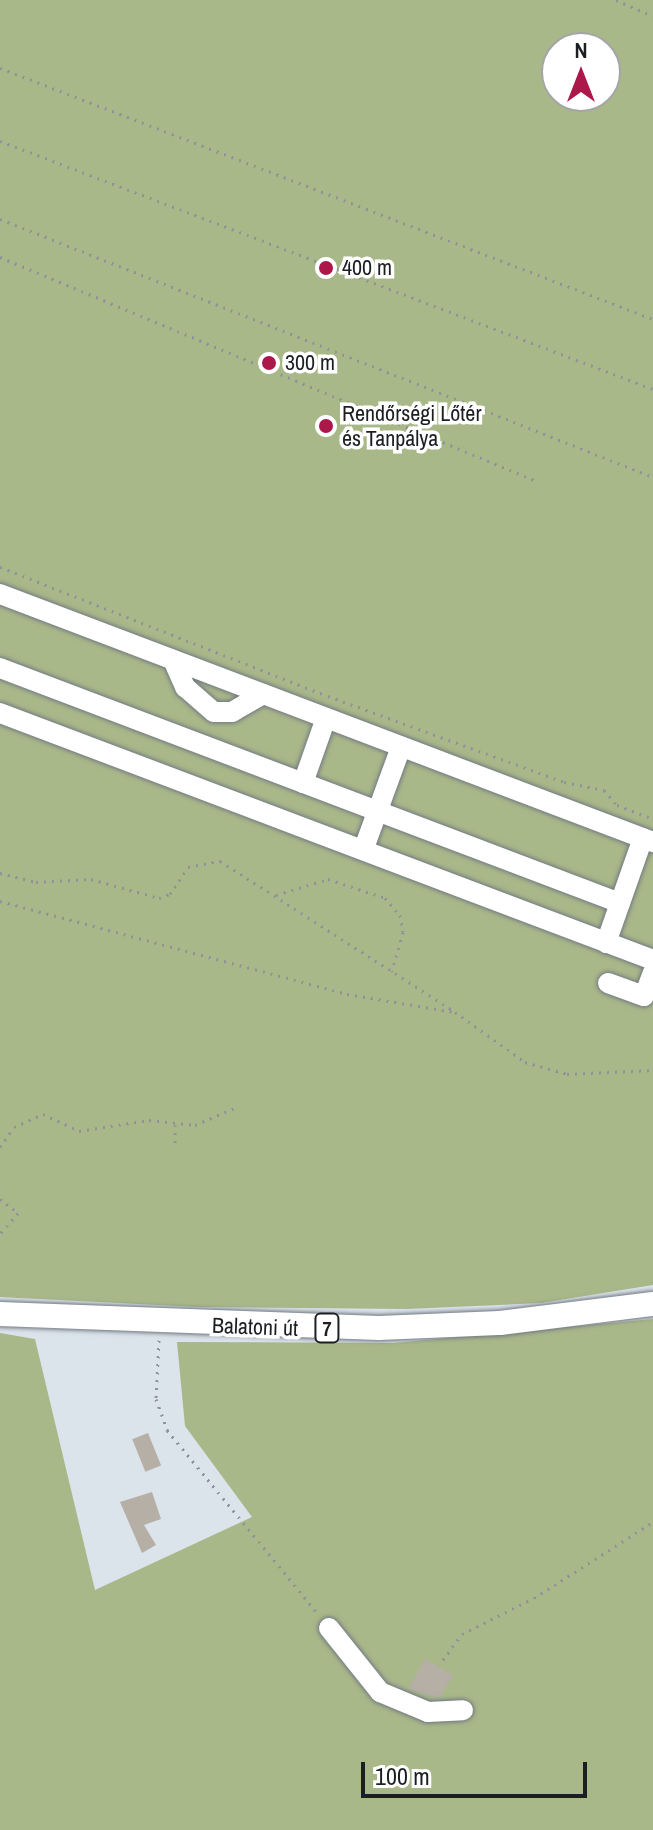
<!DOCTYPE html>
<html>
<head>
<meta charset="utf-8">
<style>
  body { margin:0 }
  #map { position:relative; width:653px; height:1830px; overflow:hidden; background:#dbe3eb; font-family:"Archivo Narrow",sans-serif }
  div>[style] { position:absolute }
  .green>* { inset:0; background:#a9b889 }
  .building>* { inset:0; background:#b5afa6; transform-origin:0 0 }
  .path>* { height:3px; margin-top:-1.5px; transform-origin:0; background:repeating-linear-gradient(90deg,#8d9399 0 2px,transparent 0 8px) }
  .roads { filter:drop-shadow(0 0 2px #737a82) drop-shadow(0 0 2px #737a82) }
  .minor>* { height:20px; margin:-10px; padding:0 10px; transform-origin:10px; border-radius:10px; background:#fff }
  .major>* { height:24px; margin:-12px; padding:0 12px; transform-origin:12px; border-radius:12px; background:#fff }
  .dots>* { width:22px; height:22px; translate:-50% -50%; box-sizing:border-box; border:4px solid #fff; border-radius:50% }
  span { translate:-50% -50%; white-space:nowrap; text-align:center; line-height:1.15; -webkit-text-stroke:7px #fff; paint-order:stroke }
  .shield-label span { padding:2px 6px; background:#fff; border:2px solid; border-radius:6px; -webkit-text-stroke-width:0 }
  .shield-label { font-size:20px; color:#1c1f22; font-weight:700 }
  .poi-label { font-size:22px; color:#1c1f22 }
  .left { translate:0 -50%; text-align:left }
  .street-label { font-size:22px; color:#1c1f22 }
  .north { position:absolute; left:541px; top:32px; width:80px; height:80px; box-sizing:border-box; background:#fff; border:2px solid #a4a5a7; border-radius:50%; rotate:0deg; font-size:22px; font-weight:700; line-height:32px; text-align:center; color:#1c1f22 }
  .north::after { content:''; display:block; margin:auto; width:28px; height:36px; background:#ab1849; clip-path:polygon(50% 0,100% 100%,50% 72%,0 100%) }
  .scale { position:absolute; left:361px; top:1762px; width:226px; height:36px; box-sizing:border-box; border:4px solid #1c1f22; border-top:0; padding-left:10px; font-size:24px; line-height:28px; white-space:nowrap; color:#1c1f22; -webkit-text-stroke:6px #fff; paint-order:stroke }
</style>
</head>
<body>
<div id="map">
  <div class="green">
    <i style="clip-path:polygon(evenodd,0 0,653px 0,653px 1285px,541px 1303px,406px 1309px,197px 1307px,0 1297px,0 0,557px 48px,605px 48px,605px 96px,557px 96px,557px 48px)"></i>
    <i style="clip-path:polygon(653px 1319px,653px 1830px,0 1830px,0 1333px,35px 1339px,95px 1590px,252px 1517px,185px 1426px,177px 1342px,393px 1343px)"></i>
  </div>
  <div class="building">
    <i style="left:148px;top:1433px;width:35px;height:17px;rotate:68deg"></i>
    <i style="clip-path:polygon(152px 1492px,161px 1519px,144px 1525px,156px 1545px,142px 1553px,120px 1502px)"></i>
    <i style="clip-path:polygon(425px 1659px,453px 1675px,439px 1698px,408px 1689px)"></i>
  </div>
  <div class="path">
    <i style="left:616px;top:0;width:40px;rotate:23.4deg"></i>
    <i style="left:0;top:68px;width:700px;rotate:21.03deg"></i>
    <i style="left:0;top:141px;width:699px;rotate:20.8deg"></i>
    <i style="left:0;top:219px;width:702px;rotate:21.56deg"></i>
    <i style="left:0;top:257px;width:579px;rotate:22.67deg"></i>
    <i style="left:0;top:567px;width:352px;rotate:21.5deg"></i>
    <i style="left:328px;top:696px;width:251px;rotate:20deg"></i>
    <i style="left:564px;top:782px;width:41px;rotate:11.3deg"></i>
    <i style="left:604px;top:790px;width:20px;rotate:49deg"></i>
    <i style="left:617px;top:805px;width:39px;rotate:21deg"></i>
    <i style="left:0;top:873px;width:37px;rotate:14deg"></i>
    <i style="left:36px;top:882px;width:55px;rotate:-3.1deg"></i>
    <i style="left:91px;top:879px;width:71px;rotate:15.6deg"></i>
    <i style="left:159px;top:898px;width:12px;rotate:-20deg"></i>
    <i style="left:170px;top:894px;width:32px;rotate:-56deg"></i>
    <i style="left:188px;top:867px;width:33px;rotate:-11deg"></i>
    <i style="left:220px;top:861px;width:276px;rotate:32.7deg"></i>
    <i style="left:276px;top:895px;width:54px;rotate:-17.1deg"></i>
    <i style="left:328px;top:879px;width:60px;rotate:18.4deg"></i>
    <i style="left:385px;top:898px;width:23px;rotate:49deg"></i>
    <i style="left:400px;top:915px;width:17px;rotate:80deg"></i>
    <i style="left:403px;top:932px;width:41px;rotate:105.8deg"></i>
    <i style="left:0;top:901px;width:359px;rotate:15deg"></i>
    <i style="left:347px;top:994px;width:109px;rotate:9.5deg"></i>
    <i style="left:455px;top:1012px;width:86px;rotate:35.5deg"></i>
    <i style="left:525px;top:1062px;width:44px;rotate:15.9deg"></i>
    <i style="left:567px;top:1074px;width:86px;rotate:-2.7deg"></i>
    <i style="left:175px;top:1125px;width:21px;rotate:90deg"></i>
    <i style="left:0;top:1147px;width:24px;rotate:-55deg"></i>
    <i style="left:14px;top:1127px;width:32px;rotate:-24deg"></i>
    <i style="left:43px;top:1114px;width:40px;rotate:25deg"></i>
    <i style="left:79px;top:1131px;width:71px;rotate:-8.9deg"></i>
    <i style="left:149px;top:1120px;width:46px;rotate:6.2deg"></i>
    <i style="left:195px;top:1125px;width:46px;rotate:-23.2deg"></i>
    <i style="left:0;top:1199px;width:23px;rotate:38deg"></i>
    <i style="left:18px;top:1213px;width:28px;rotate:131deg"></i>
    <i style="left:159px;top:1340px;width:59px;rotate:92.9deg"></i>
    <i style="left:156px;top:1399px;width:33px;rotate:70deg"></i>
    <i style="left:167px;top:1430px;width:239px;rotate:50.6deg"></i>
    <i style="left:443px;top:1660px;width:32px;rotate:-54deg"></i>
    <i style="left:462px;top:1634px;width:80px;rotate:-26.6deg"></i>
    <i style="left:534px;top:1598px;width:141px;rotate:-32.6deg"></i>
  </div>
  <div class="roads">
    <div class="minor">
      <i style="left:0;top:594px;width:699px;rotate:20.8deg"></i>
      <i style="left:173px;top:660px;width:30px;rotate:66deg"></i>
      <i style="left:185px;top:687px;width:38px;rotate:41deg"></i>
      <i style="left:214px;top:712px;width:18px"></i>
      <i style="left:232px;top:712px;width:36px;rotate:-30deg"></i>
      <i style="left:0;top:668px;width:663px;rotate:20.76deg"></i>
      <i style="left:0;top:713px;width:698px;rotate:20.72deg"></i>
      <i style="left:303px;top:783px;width:69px;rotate:-70.5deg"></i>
      <i style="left:364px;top:848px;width:108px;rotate:-69.9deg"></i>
      <i style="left:606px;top:943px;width:111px;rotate:-70.6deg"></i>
      <i style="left:608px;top:983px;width:38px;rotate:20deg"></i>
      <i style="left:644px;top:996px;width:25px;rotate:-69deg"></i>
      <i style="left:329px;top:1628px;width:82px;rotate:51.4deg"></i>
      <i style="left:380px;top:1692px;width:52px;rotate:22.6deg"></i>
      <i style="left:428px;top:1712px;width:35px;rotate:-3deg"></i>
    </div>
    <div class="major">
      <i style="left:0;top:1314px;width:379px;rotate:2.1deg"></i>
      <i style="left:379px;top:1328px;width:121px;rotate:-2.4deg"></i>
      <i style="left:500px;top:1323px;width:154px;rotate:-7.1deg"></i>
    </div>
  </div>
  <div class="dots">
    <i style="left:326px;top:268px;background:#ab1849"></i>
    <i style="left:269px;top:363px;background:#ab1849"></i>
    <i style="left:326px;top:426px;background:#ab1849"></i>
  </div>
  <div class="shield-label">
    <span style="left:327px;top:1328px">7</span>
  </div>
  <div class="poi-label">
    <span class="left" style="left:342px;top:268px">400 m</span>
    <span class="left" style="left:285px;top:363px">300 m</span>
    <span class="left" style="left:342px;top:426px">Rendőrségi Lőtér<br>és Tanpálya</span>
  </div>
  <div class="street-label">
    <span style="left:255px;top:1327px;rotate:2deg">Balatoni út</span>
  </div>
  <div class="north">N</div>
  <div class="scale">100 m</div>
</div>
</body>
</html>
